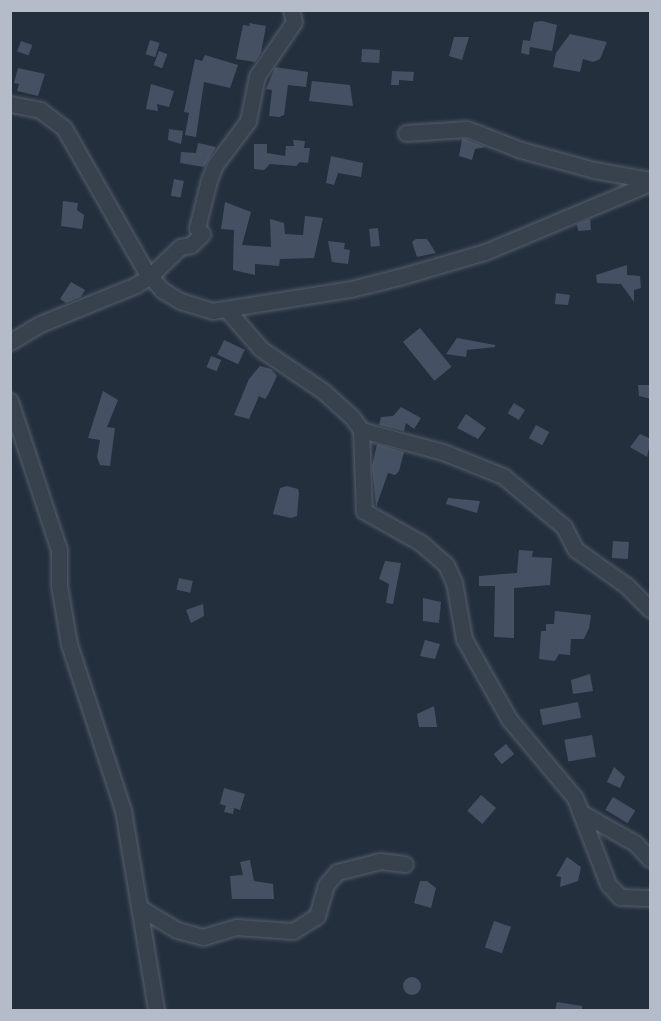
<!DOCTYPE html>
<html>
<head>
<meta charset="utf-8">
<style>
  body { margin:0 }
  #map { position:relative; width:661px; height:1021px; overflow:hidden; background:#242f3e; font-family:Mulish,sans-serif }
  div>[style] { position:absolute }
  .building>* { inset:0; background:#455162; transform-origin:0 0 }
  .round { border-radius:50% }
  .roads { filter:drop-shadow(0 0 2px #565f6c) drop-shadow(0 0 2px #565f6c) }
  .minor>* { height:15px; margin:-7.5px; padding:0 7.5px; transform-origin:7.5px; border-radius:7.5px; background:#38414e }
  span { translate:-50% -50%; white-space:nowrap; text-align:center; line-height:1.15; -webkit-text-stroke:4.5px #1d2633; paint-order:stroke }
  .frame { position:absolute; inset:0; border:12px solid #b4bcc9; pointer-events:none }
</style>
</head>
<body>
<div id="map">
  <div class="building">
    <i style="clip-path:polygon(542px 21px,557px 25px,552px 51px,530px 47px,529px 55px,521px 53px,523px 40px,530px 41px,534px 22px)"></i>
    <i style="clip-path:polygon(249px 23px,266px 26px,261px 53px,255px 62px,236px 59px,243px 25px,250px 26px)"></i>
    <i style="clip-path:polygon(570px 34px,607px 42px,600px 59px,593px 62px,583px 59px,580px 72px,553px 67px,556px 53px)"></i>
    <i style="clip-path:polygon(454px 37px,469px 37px,462px 60px,449px 56px)"></i>
    <i style="left:150px;top:40px;width:10px;height:15px;rotate:17deg"></i>
    <i style="left:21px;top:41px;width:12px;height:11px;rotate:20deg"></i>
    <i style="left:362px;top:49px;width:18px;height:13px;rotate:3deg"></i>
    <i style="left:159px;top:51px;width:9px;height:15px;rotate:21deg"></i>
    <i style="clip-path:polygon(205px 55px,238px 65px,230px 88px,204px 82px,196px 137px,185px 135px,189px 113px,184px 112px,195px 59px,202px 61px)"></i>
    <i style="clip-path:polygon(275px 67px,308px 72px,306px 87px,288px 85px,284px 115px,279px 117px,269px 116px,272px 90px,266px 89px)"></i>
    <i style="clip-path:polygon(18px 68px,45px 74px,38px 96px,17px 91px,19px 84px,14px 83px)"></i>
    <i style="clip-path:polygon(392px 71px,414px 72px,413px 81px,399px 80px,399px 85px,391px 85px)"></i>
    <i style="clip-path:polygon(312px 81px,350px 85px,353px 106px,309px 101px)"></i>
    <i style="clip-path:polygon(151px 84px,174px 91px,169px 107px,157px 104px,158px 111px,146px 109px)"></i>
    <i style="clip-path:polygon(169px 129px,183px 131px,181px 144px,168px 140px)"></i>
    <i style="clip-path:polygon(462px 139px,465px 139px,486px 147px,475px 149px,472px 160px,459px 156px)"></i>
    <i style="clip-path:polygon(293px 140px,305px 141px,304px 148px,310px 148px,308px 163px,300px 162px,296px 166px,270px 164px,264px 170px,254px 169px,254px 144px,267px 144px,267px 153px,285px 156px,286px 146px,294px 146px)"></i>
    <i style="clip-path:polygon(198px 143px,216px 147px,204px 167px,180px 163px,181px 152px,196px 153px)"></i>
    <i style="clip-path:polygon(331px 156px,363px 163px,361px 177px,338px 173px,334px 185px,326px 183px)"></i>
    <i style="left:174px;top:179px;width:10px;height:17px;rotate:11deg"></i>
    <i style="clip-path:polygon(63px 201px,78px 203px,77px 210px,84px 215px,82px 229px,61px 226px)"></i>
    <i style="clip-path:polygon(225px 202px,251px 212px,242px 245px,271px 247px,270px 219px,284px 223px,285px 234px,303px 235px,305px 216px,323px 218px,314px 258px,280px 259px,279px 266px,255px 264px,255px 275px,233px 270px,234px 230px,221px 229px)"></i>
    <i style="clip-path:polygon(590px 219px,591px 230px,578px 231px,577px 224px)"></i>
    <i style="left:378px;top:228px;width:18px;height:9px;rotate:84deg"></i>
    <i style="clip-path:polygon(416px 239px,427px 239px,436px 253px,417px 257px,412px 242px)"></i>
    <i style="clip-path:polygon(328px 241px,345px 243px,344px 249px,350px 250px,348px 264px,332px 262px)"></i>
    <i style="clip-path:polygon(627px 265px,627px 275px,640px 276px,641px 288px,634px 290px,634px 302px,621px 284px,597px 283px,596px 275px)"></i>
    <i style="clip-path:polygon(71px 282px,85px 290px,81px 297px,66px 303px,60px 299px)"></i>
    <i style="clip-path:polygon(556px 293px,570px 295px,568px 305px,555px 304px)"></i>
    <i style="left:420px;top:328px;width:50px;height:22px;rotate:51deg"></i>
    <i style="clip-path:polygon(457px 338px,495px 345px,495px 347px,467px 350px,466px 357px,446px 354px)"></i>
    <i style="left:224px;top:340px;width:23px;height:16px;rotate:25deg"></i>
    <i style="left:211px;top:356px;width:11px;height:12px;rotate:22deg"></i>
    <i style="clip-path:polygon(260px 366px,271px 369px,277px 376px,269px 393px,265px 399px,259px 396px,249px 419px,234px 415px,249px 379px)"></i>
    <i style="clip-path:polygon(638px 385px,651px 385px,651px 399px,639px 396px)"></i>
    <i style="clip-path:polygon(103px 391px,118px 400px,107px 427px,115px 428px,110px 466px,100px 465px,97px 457px,100px 440px,88px 438px)"></i>
    <i style="left:514px;top:403px;width:13px;height:12px;rotate:32deg"></i>
    <i style="clip-path:polygon(401px 407px,421px 418px,414px 429px,406px 423px,404px 431px,379px 425px,381px 417px,393px 416px)"></i>
    <i style="clip-path:polygon(466px 414px,486px 428px,478px 439px,457px 428px)"></i>
    <i style="left:536px;top:425px;width:15px;height:15px;rotate:28deg"></i>
    <i style="clip-path:polygon(640px 434px,651px 439px,647px 457px,630px 447px)"></i>
    <i style="clip-path:polygon(377px 444px,404px 452px,399px 471px,395px 475px,388px 473px,376px 507px,372px 466px)"></i>
    <i style="clip-path:polygon(287px 486px,298px 489px,299px 493px,297px 516px,291px 518px,273px 514px,280px 488px)"></i>
    <i style="clip-path:polygon(448px 498px,480px 501px,477px 513px,446px 504px)"></i>
    <i style="left:613px;top:541px;width:16px;height:17px;rotate:4deg"></i>
    <i style="clip-path:polygon(519px 550px,533px 551px,532px 557px,552px 558px,550px 585px,514px 588px,514px 638px,494px 637px,495px 586px,479px 586px,479px 576px,517px 573px)"></i>
    <i style="clip-path:polygon(385px 561px,401px 563px,393px 604px,386px 603px,389px 584px,379px 579px)"></i>
    <i style="left:179px;top:578px;width:14px;height:12px;rotate:12deg"></i>
    <i style="clip-path:polygon(423px 598px,441px 602px,439px 623px,423px 621px)"></i>
    <i style="clip-path:polygon(203px 604px,204px 616px,191px 623px,186px 610px)"></i>
    <i style="clip-path:polygon(555px 611px,591px 615px,589px 628px,584px 639px,571px 639px,570px 655px,559px 654px,555px 661px,539px 659px,541px 631px,546px 631px,546px 624px,554px 624px)"></i>
    <i style="clip-path:polygon(425px 640px,440px 644px,435px 659px,420px 656px)"></i>
    <i style="clip-path:polygon(590px 674px,593px 691px,573px 694px,571px 680px)"></i>
    <i style="left:578px;top:702px;width:16px;height:39px;rotate:79deg"></i>
    <i style="clip-path:polygon(434px 706px,437px 727px,419px 727px,417px 714px)"></i>
    <i style="left:592px;top:735px;width:22px;height:28px;rotate:80deg"></i>
    <i style="left:506px;top:744px;width:13px;height:16px;rotate:51deg"></i>
    <i style="clip-path:polygon(614px 767px,625px 777px,620px 788px,607px 782px)"></i>
    <i style="clip-path:polygon(224px 788px,245px 794px,240px 810px,234px 808px,233px 814px,224px 812px,226px 806px,220px 804px)"></i>
    <i style="left:481px;top:795px;width:20px;height:21px;rotate:41deg"></i>
    <i style="left:613px;top:797px;width:26px;height:15px;rotate:31deg"></i>
    <i style="clip-path:polygon(567px 857px,581px 867px,578px 881px,560px 887px,561px 877px,556px 876px)"></i>
    <i style="clip-path:polygon(250px 860px,254px 881px,273px 884px,274px 899px,232px 899px,230px 876px,243px 875px,240px 862px)"></i>
    <i style="clip-path:polygon(420px 881px,427px 881px,436px 888px,431px 908px,414px 903px)"></i>
    <i style="left:494px;top:921px;width:18px;height:28px;rotate:19deg"></i>
    <i class="round" style="left:403px;top:977px;width:18px;height:18px"></i>
    <i style="clip-path:polygon(557px 1002px,582px 1006px,582px 1011px,555px 1011px)"></i>
  </div>
  <div class="roads">
    <div class="minor">
      <i style="left:10px;top:104px;width:31px;rotate:11deg"></i>
      <i style="left:40px;top:110px;width:30px;rotate:37deg"></i>
      <i style="left:64px;top:128px;width:166px;rotate:60.3deg"></i>
      <i style="left:146px;top:272px;width:24px;rotate:48deg"></i>
      <i style="left:162px;top:290px;width:21px;rotate:31deg"></i>
      <i style="left:180px;top:301px;width:34px;rotate:17deg"></i>
      <i style="left:212px;top:311px;width:141px;rotate:-9deg"></i>
      <i style="left:351px;top:289px;width:49px;rotate:-14deg"></i>
      <i style="left:399px;top:277px;width:90px;rotate:-16.2deg"></i>
      <i style="left:485px;top:252px;width:179px;rotate:-22.7deg"></i>
      <i style="left:406px;top:133px;width:61px;rotate:-3.8deg"></i>
      <i style="left:467px;top:129px;width:58px;rotate:21.3deg"></i>
      <i style="left:521px;top:150px;width:76px;rotate:15.3deg"></i>
      <i style="left:594px;top:170px;width:57px;rotate:10.1deg"></i>
      <i style="left:228px;top:311px;width:50px;rotate:49deg"></i>
      <i style="left:261px;top:349px;width:75px;rotate:34.1deg"></i>
      <i style="left:323px;top:391px;width:39px;rotate:42deg"></i>
      <i style="left:352px;top:417px;width:16px;rotate:55deg"></i>
      <i style="left:361px;top:430px;width:81px;rotate:87.9deg"></i>
      <i style="left:364px;top:511px;width:65px;rotate:29.3deg"></i>
      <i style="left:421px;top:543px;width:33px;rotate:41deg"></i>
      <i style="left:446px;top:565px;width:19px;rotate:65deg"></i>
      <i style="left:454px;top:582px;width:58px;rotate:80deg"></i>
      <i style="left:464px;top:639px;width:92px;rotate:60.6deg"></i>
      <i style="left:509px;top:719px;width:103px;rotate:50.1deg"></i>
      <i style="left:575px;top:798px;width:92px;rotate:69deg"></i>
      <i style="left:608px;top:884px;width:18px;rotate:47deg"></i>
      <i style="left:620px;top:897px;width:30px;rotate:2deg"></i>
      <i style="left:10px;top:342px;width:35px;rotate:-31deg"></i>
      <i style="left:40px;top:324px;width:104px;rotate:-22.1deg"></i>
      <i style="left:136px;top:285px;width:17px;rotate:-33deg"></i>
      <i style="left:150px;top:276px;width:42px;rotate:-44deg"></i>
      <i style="left:180px;top:247px;width:11px;rotate:-10deg"></i>
      <i style="left:191px;top:245px;width:16px;rotate:-45deg"></i>
      <i style="left:202px;top:234px;width:8px;rotate:-130deg"></i>
      <i style="left:197px;top:228px;width:49px;rotate:-76deg"></i>
      <i style="left:209px;top:180px;width:16px;rotate:-68deg"></i>
      <i style="left:215px;top:165px;width:55px;rotate:-53.1deg"></i>
      <i style="left:248px;top:121px;width:46px;rotate:-78.7deg"></i>
      <i style="left:257px;top:76px;width:65px;rotate:-55.6deg"></i>
      <i style="left:294px;top:22px;width:12px;rotate:-104deg"></i>
      <i style="left:10px;top:401px;width:157px;rotate:71.8deg"></i>
      <i style="left:59px;top:550px;width:35px;rotate:90deg"></i>
      <i style="left:59px;top:585px;width:60px;rotate:80.4deg"></i>
      <i style="left:69px;top:644px;width:175px;rotate:72deg"></i>
      <i style="left:123px;top:810px;width:203px;rotate:80.6deg"></i>
      <i style="left:361px;top:430px;width:85px;rotate:15deg"></i>
      <i style="left:443px;top:452px;width:65px;rotate:21.8deg"></i>
      <i style="left:503px;top:476px;width:80px;rotate:39.9deg"></i>
      <i style="left:564px;top:527px;width:25px;rotate:63deg"></i>
      <i style="left:575px;top:549px;width:64px;rotate:35.4deg"></i>
      <i style="left:627px;top:586px;width:33px;rotate:45deg"></i>
      <i style="left:580px;top:812px;width:63px;rotate:29.4deg"></i>
      <i style="left:635px;top:843px;width:22px;rotate:47deg"></i>
      <i style="left:140px;top:908px;width:43px;rotate:30.7deg"></i>
      <i style="left:177px;top:930px;width:27px;rotate:15deg"></i>
      <i style="left:203px;top:937px;width:34px;rotate:-17deg"></i>
      <i style="left:236px;top:927px;width:57px;rotate:4deg"></i>
      <i style="left:293px;top:931px;width:28px;rotate:-32deg"></i>
      <i style="left:317px;top:916px;width:32px;rotate:-74deg"></i>
      <i style="left:326px;top:885px;width:17px;rotate:-50deg"></i>
      <i style="left:337px;top:872px;width:44px;rotate:-14.3deg"></i>
      <i style="left:380px;top:861px;width:25px;rotate:7deg"></i>
    </div>
  </div>
  <div class="frame"></div>
</div>
</body>
</html>
